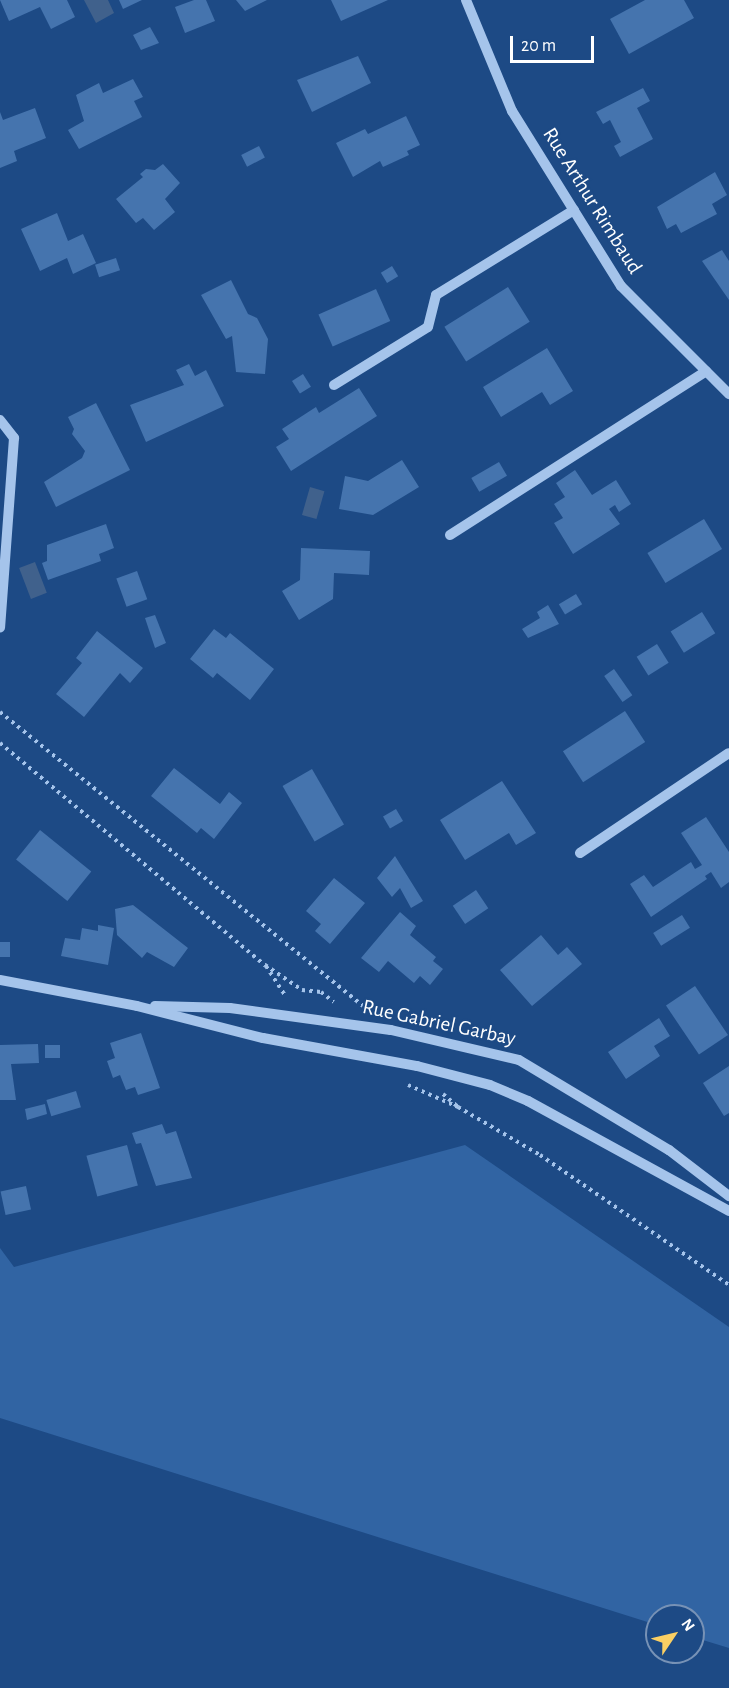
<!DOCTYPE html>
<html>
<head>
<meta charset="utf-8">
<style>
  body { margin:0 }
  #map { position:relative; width:729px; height:1688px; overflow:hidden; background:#1d4a85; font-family:"Alegreya Sans",sans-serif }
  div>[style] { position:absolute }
  .green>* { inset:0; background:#3164a3 }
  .water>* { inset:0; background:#40618c; transform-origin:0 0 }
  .building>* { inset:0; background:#4574ae; transform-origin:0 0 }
  .path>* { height:4px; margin-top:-2px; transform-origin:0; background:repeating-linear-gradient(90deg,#a5c4eb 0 3px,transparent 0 7.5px) }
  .minor>* { height:10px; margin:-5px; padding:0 5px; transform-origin:5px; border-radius:5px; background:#a5c4eb }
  span { translate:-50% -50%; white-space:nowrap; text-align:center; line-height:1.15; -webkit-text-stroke:4.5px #1d4a85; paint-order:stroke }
  .street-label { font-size:21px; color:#fff }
  .north { position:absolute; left:645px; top:1604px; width:60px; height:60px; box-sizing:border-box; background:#1d4a85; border:2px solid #7792b6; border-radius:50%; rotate:55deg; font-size:16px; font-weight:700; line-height:24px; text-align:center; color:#fff }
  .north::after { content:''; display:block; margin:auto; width:21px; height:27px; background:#facf63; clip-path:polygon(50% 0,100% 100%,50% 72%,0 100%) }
  .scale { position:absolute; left:510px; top:36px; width:84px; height:27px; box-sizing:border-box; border:3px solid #fff; border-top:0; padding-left:8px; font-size:18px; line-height:21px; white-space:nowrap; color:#fff; -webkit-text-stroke:4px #1d4a85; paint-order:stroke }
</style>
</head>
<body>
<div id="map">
  <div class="green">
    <i style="clip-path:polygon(465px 1145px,729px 1327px,729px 1648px,693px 1637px,693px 1616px,657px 1616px,657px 1625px,0 1418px,0 1248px,14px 1267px)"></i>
  </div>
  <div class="water">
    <i style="clip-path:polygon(84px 0,108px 0,114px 13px,96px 23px)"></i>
    <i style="left:310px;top:487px;width:15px;height:29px;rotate:16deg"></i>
    <i style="left:35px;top:562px;width:33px;height:17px;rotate:69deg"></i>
  </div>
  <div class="building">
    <i style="clip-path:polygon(0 0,67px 0,75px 17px,51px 29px,40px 7px,9px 21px)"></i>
    <i style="clip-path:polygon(119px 0,142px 0,123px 9px)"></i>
    <i style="clip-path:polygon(194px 0,206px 0,215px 21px,185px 33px,175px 7px)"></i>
    <i style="clip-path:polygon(236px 0,267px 0,245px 11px)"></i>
    <i style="clip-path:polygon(331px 0,388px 0,341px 21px)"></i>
    <i style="clip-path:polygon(645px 0,684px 0,694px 18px,629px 54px,610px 19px)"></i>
    <i style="clip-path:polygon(150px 27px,159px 43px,141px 50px,133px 35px)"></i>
    <i style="clip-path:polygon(358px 56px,371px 83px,312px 112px,297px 80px)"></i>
    <i style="clip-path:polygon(133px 79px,143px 97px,134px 101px,142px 117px,79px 149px,68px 130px,84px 121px,76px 95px,99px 83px,103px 93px)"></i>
    <i style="clip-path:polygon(643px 88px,650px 101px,637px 108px,653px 139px,620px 157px,614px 146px,621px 142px,610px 120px,603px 124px,596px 112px)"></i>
    <i style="clip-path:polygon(35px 108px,46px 138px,14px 151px,17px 161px,0 168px,0 112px,3px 120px)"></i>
    <i style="clip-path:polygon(406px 116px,420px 145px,407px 151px,409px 155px,383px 167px,380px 161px,353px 177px,336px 143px,365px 129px,368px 134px)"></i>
    <i style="left:259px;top:146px;width:13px;height:20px;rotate:63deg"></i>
    <i style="clip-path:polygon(163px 164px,180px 183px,165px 199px,175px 212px,154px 230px,143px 218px,136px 223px,116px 199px,143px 177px,140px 174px,146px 169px,155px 170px)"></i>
    <i style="clip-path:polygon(715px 172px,727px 195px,712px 204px,717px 214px,681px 233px,676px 224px,667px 229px,657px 207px)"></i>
    <i style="clip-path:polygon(57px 213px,68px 241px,83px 234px,96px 263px,73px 274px,67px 258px,40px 271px,21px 229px)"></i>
    <i style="clip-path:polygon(722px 250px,729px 261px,729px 300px,702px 261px)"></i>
    <i style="left:116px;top:258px;width:13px;height:22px;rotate:72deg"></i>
    <i style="left:392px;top:266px;width:12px;height:13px;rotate:59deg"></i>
    <i style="clip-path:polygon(231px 280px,248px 314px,257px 318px,268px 339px,265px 374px,236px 372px,232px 336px,226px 339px,201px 295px)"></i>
    <i style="left:508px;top:287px;width:41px;height:75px;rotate:58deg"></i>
    <i style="left:376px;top:289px;width:35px;height:63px;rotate:66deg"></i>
    <i style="clip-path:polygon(547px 348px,573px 391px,550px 405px,542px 392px,501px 417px,483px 387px)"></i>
    <i style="clip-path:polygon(189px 364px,195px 376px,206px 370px,224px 406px,146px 442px,130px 405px,184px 385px,176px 370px)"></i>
    <i style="left:303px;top:374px;width:15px;height:13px;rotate:58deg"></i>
    <i style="clip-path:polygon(359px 388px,377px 416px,291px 471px,276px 447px,289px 439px,282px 429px,316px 407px,319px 413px)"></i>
    <i style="clip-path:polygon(96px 403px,130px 470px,56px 507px,44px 482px,82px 458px,85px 451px,72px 434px,74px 429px,68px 417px)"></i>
    <i style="clip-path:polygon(402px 460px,419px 487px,373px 515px,339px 509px,345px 476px,368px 481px)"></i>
    <i style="left:499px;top:462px;width:16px;height:32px;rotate:60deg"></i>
    <i style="clip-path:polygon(575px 470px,592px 495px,616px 480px,631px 504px,619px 512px,615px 505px,609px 509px,620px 524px,573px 554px,554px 523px,563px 518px,554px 504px,565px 497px,556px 483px)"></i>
    <i style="left:704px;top:519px;width:35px;height:66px;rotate:59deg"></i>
    <i style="clip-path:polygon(106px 524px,114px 548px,99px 554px,101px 561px,48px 580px,42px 563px,47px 561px,47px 545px)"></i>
    <i style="clip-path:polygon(301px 548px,370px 551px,369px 575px,334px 573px,333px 599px,299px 620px,282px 591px,300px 580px)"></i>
    <i style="left:137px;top:571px;width:30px;height:22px;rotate:70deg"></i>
    <i style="left:576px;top:594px;width:12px;height:20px;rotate:59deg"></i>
    <i style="clip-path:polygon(548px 605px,559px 624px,528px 638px,522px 629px,540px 618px,537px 612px)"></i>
    <i style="left:702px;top:612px;width:25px;height:37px;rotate:58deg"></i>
    <i style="clip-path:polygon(155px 615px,166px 643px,155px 648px,145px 618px)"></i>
    <i style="clip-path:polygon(214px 629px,226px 638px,230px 633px,274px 669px,250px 700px,217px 673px,213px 678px,190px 659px)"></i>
    <i style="clip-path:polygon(97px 631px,143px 668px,130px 683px,120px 673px,84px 717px,56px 694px,82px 663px,76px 658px)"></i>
    <i style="left:657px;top:644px;width:22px;height:24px;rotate:58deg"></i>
    <i style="left:614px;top:669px;width:32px;height:12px;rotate:55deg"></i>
    <i style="left:625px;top:711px;width:37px;height:74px;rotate:57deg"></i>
    <i style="clip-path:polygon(174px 768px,220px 804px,229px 792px,242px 803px,214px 839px,201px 828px,197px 833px,151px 796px)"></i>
    <i style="left:312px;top:769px;width:64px;height:34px;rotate:60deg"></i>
    <i style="clip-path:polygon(502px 781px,536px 833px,516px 845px,509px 833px,465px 860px,440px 820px)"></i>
    <i style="left:396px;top:809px;width:14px;height:15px;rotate:60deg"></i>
    <i style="clip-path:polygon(706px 817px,729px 852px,729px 882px,721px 888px,711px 872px,705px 876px,707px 879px,651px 917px,630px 884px,644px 875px,653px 887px,691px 862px,695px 869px,702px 865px,681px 833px)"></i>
    <i style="left:40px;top:830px;width:66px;height:38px;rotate:39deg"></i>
    <i style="clip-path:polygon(395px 856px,423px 901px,411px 908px,400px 888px,392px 897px,377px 878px)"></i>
    <i style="clip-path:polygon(334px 878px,365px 903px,330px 944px,315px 931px,321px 924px,306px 911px)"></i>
    <i style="left:476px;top:890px;width:22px;height:28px;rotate:56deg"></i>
    <i style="clip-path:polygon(133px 905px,188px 948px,174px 967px,147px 952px,142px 958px,117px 935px,115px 909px)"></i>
    <i style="clip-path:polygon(400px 912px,416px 926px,410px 935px,436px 957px,433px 961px,443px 969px,430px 985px,420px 976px,414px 983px,388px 961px,379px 972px,361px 958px)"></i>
    <i style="left:682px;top:915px;width:15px;height:34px;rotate:58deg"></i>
    <i style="clip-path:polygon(98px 925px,114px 928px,108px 965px,61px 956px,65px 938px,80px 940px,82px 928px,98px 931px)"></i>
    <i style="clip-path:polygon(541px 935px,558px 955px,567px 947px,582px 964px,532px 1006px,500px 970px)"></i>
    <i style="left:0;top:942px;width:10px;height:15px"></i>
    <i style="left:695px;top:986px;width:59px;height:35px;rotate:56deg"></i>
    <i style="clip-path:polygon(659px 1018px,670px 1036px,654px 1046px,660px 1056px,626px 1079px,608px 1052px)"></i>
    <i style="clip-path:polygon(141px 1033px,160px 1088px,138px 1095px,135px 1087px,126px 1090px,120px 1075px,113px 1078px,107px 1061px,115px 1058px,110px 1043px)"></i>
    <i style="clip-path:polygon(38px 1044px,39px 1063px,11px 1064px,16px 1100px,0 1100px,0 1045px)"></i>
    <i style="left:60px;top:1045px;width:13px;height:15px;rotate:90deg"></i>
    <i style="clip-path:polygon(729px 1066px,729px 1113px,724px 1116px,703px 1083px)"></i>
    <i style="left:76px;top:1091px;width:17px;height:31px;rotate:73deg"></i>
    <i style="clip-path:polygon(45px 1104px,47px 1114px,27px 1120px,25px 1109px)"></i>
    <i style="clip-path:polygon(162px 1124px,166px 1134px,176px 1131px,192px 1178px,156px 1186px,141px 1143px,136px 1144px,132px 1133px)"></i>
    <i style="left:127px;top:1145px;width:42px;height:42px;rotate:75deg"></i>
    <i style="left:26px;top:1186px;width:24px;height:26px;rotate:78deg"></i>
  </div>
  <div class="path">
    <i style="left:0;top:712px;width:467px;rotate:39deg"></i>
    <i style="left:0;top:743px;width:346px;rotate:40deg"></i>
    <i style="left:265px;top:965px;width:45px;rotate:34deg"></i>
    <i style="left:302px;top:990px;width:19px;rotate:6deg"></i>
    <i style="left:321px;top:992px;width:16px;rotate:38deg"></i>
    <i style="left:266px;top:966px;width:37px;rotate:57deg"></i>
    <i style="left:408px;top:1085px;width:55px;rotate:23.7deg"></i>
    <i style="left:458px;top:1107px;width:95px;rotate:30.3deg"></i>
    <i style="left:540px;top:1155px;width:229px;rotate:34.5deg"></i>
    <i style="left:443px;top:1094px;width:20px;rotate:41deg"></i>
  </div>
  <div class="minor">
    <i style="left:466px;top:0;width:120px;rotate:67.5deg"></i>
    <i style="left:512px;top:111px;width:206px;rotate:58.1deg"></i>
    <i style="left:621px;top:286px;width:153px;rotate:45deg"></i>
    <i style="left:334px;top:385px;width:110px;rotate:-31.7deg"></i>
    <i style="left:428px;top:327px;width:33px;rotate:-76deg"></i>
    <i style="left:436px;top:295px;width:162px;rotate:-31.6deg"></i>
    <i style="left:0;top:420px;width:23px;rotate:52deg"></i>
    <i style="left:14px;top:438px;width:190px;rotate:94.2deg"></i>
    <i style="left:450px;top:535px;width:304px;rotate:-32.6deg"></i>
    <i style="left:580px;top:853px;width:179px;rotate:-33.9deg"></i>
    <i style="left:0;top:980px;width:139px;rotate:10.7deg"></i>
    <i style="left:137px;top:1006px;width:130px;rotate:14.3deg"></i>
    <i style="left:263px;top:1038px;width:157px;rotate:10.3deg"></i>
    <i style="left:417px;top:1066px;width:75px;rotate:14.6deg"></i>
    <i style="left:490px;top:1085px;width:41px;rotate:22.8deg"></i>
    <i style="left:528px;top:1101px;width:229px;rotate:28.7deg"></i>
    <i style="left:155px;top:1006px;width:75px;rotate:1.5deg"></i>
    <i style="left:230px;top:1008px;width:162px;rotate:7.8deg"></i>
    <i style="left:391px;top:1030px;width:131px;rotate:13.2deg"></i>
    <i style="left:519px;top:1060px;width:175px;rotate:31deg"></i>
    <i style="left:669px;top:1150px;width:76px;rotate:37.5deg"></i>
  </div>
  <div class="street-label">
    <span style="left:592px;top:201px;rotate:58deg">Rue Arthur Rimbaud</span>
    <span style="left:439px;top:1023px;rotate:12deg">Rue Gabriel Garbay</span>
  </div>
  <div class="north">N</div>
  <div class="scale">20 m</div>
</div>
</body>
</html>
